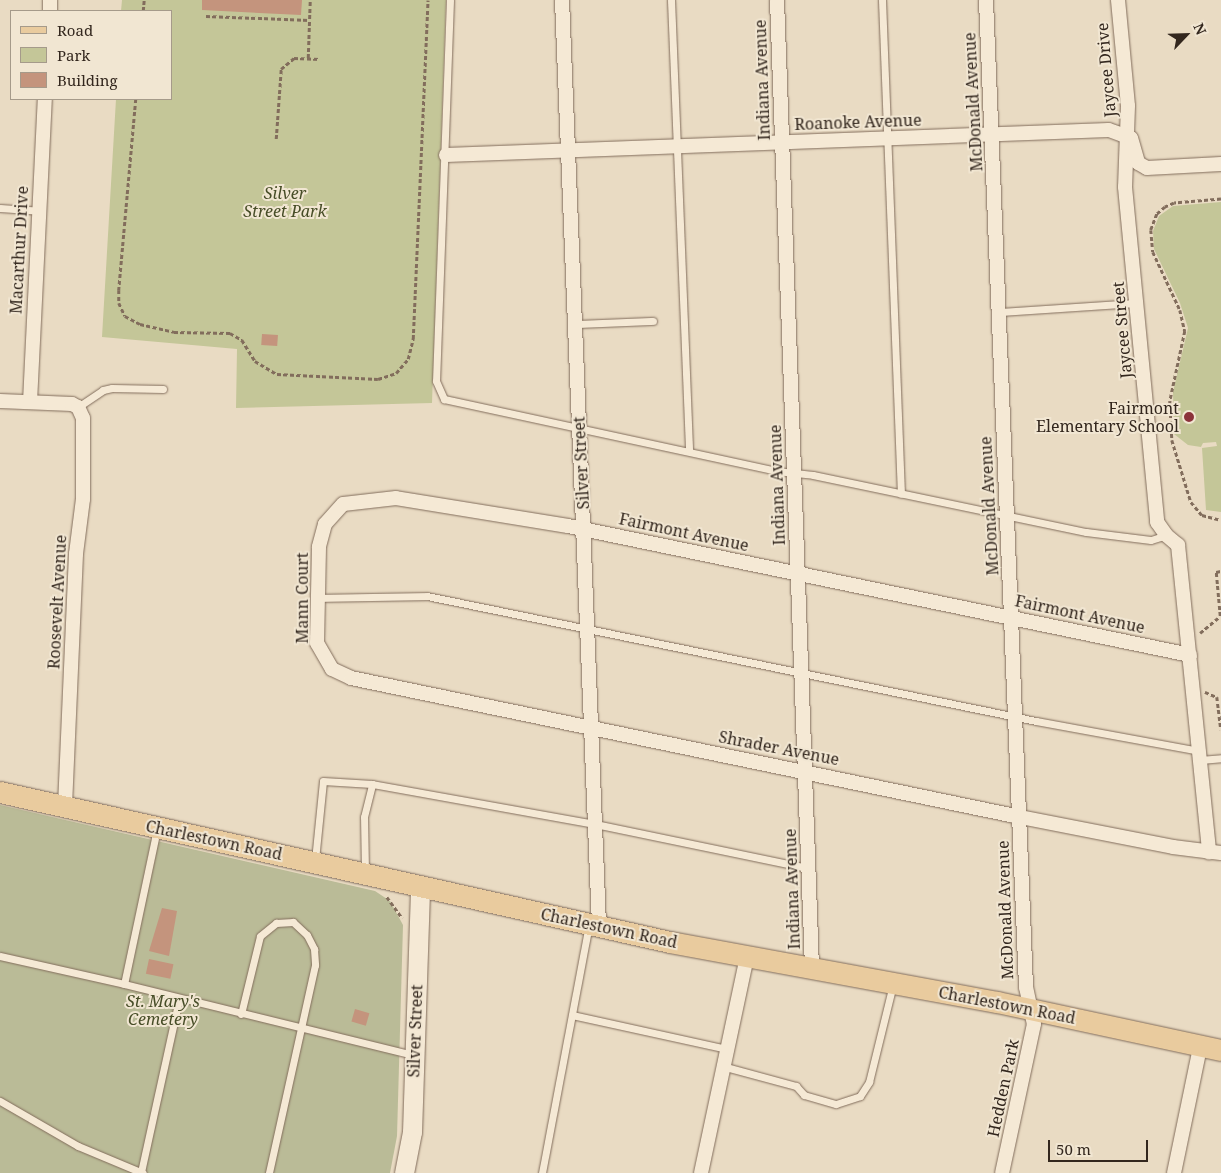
<!DOCTYPE html>
<html>
<head>
<meta charset="utf-8">
<style>
  body { margin:0 }
  #map { position:relative; width:1221px; height:1173px; overflow:hidden; background:#e9dbc3; font-family:"Noto Serif",serif }
  div>[style] { position:absolute }
  .green>* { inset:0; background:#c4c698 }
  .cemetery>* { inset:0; background:#babb97 }
  .building>* { inset:0; background:#c4947d; transform-origin:0 0 }
  .path>* { height:2.5px; margin-top:-1.25px; transform-origin:0; background:repeating-linear-gradient(90deg,#826d5c 0 4px,transparent 0 6.5px) }
  .roads { filter:drop-shadow(0 0 1px #826d5c) drop-shadow(0 0 1px #826d5c) }
  .lane>* { height:7px; margin:-3.5px; padding:0 3.5px; transform-origin:3.5px; border-radius:3.5px; background:#f5e9d5 }
  .street>* { height:14px; margin:-7px; padding:0 7px; transform-origin:7px; border-radius:7px; background:#f5e9d5 }
  .secondary>* { height:19px; margin:-9.5px; padding:0 9.5px; transform-origin:9.5px; border-radius:9.5px; background:#f5e9d5 }
  .primary>* { height:21px; margin:-10.5px; padding:0 10.5px; transform-origin:10.5px; border-radius:10.5px; background:#e9cb9e }
  .dots>* { width:14px; height:14px; translate:-50% -50%; box-sizing:border-box; border:2px solid #f1e6d2; border-radius:50% }
  span { translate:-50% -50%; white-space:nowrap; text-align:center; line-height:1.15; -webkit-text-stroke:4px #f1e6d2; paint-order:stroke }
  .street-label { font-size:16px; color:#33271e }
  .park-label { font-size:16px; color:#474d27; font-style:italic }
  .poi-label { font-size:16px; color:#33271e }
  .right { translate:-100% -50%; text-align:right }
  .legend { position:absolute; left:10px; top:10px; width:162px; height:90px; box-sizing:border-box; background:#f1e6d2; border:1px solid #a59a8a; margin:0; padding:6px 9px; list-style:none; font-size:15px; color:#33271e }
  .legend li { display:flex; align-items:center; gap:10px; height:25px }
  .legend b { width:25px; border:1px solid #a59a8a }
  .north { position:absolute; left:1161px; top:10px; width:50px; height:50px; -webkit-text-stroke:4px #f1e6d2; paint-order:stroke; rotate:66deg; font-size:14px; font-weight:700; line-height:20px; text-align:center; color:#33271e }
  .north::after { content:''; display:block; margin:auto; width:18px; height:22px; background:#33271e; clip-path:polygon(50% 0,100% 100%,50% 72%,0 100%) }
  .scale { position:absolute; left:1048px; top:1140px; width:100px; height:22px; box-sizing:border-box; border:2px solid #33271e; border-top:0; padding-left:6px; font-size:15px; line-height:18px; white-space:nowrap; color:#33271e; -webkit-text-stroke:4px #f1e6d2; paint-order:stroke }
</style>
</head>
<body>
<div id="map">
  <div class="green">
    <i style="clip-path:polygon(122px 0,446px 0,432px 403px,236px 408px,237px 349px,102px 337px,116px 99px,171px 99px,171px 11px,121px 11px)"></i>
    <i style="clip-path:polygon(1221px 202px,1221px 512px,1206px 510px,1202px 448px,1217px 446px,1216px 442px,1203px 443px,1201px 447px,1188px 445px,1174px 434px,1173px 392px,1188px 328px,1180px 303px,1154px 249px,1153px 231px,1159px 216px,1173px 206px)"></i>
  </div>
  <div class="cemetery">
    <i style="clip-path:polygon(0 805px,375px 891px,390px 901px,403px 925px,397px 1136px,390px 1173px,0 1173px)"></i>
  </div>
  <div class="building">
    <i style="clip-path:polygon(202px 0,302px 0,301px 15px,202px 10px)"></i>
    <i style="left:262px;top:334px;width:16px;height:11px;rotate:4deg"></i>
    <i style="clip-path:polygon(162px 908px,177px 911px,169px 956px,149px 951px)"></i>
    <i style="left:149px;top:959px;width:25px;height:15px;rotate:12deg"></i>
    <i style="left:355px;top:1009px;width:15px;height:13px;rotate:16deg"></i>
  </div>
  <div class="path">
    <i style="left:143px;top:11px;width:11px;rotate:-85deg"></i>
    <i style="left:206px;top:16px;width:103px;rotate:2.2deg"></i>
    <i style="left:308px;top:58px;width:58px;rotate:-88deg"></i>
    <i style="left:136px;top:99px;width:192px;rotate:95.1deg"></i>
    <i style="left:119px;top:290px;width:13px;rotate:90deg"></i>
    <i style="left:119px;top:303px;width:14px;rotate:65deg"></i>
    <i style="left:125px;top:316px;width:17px;rotate:28deg"></i>
    <i style="left:140px;top:324px;width:35px;rotate:13deg"></i>
    <i style="left:174px;top:332px;width:56px;rotate:1deg"></i>
    <i style="left:230px;top:333px;width:14px;rotate:30deg"></i>
    <i style="left:242px;top:340px;width:25px;rotate:58deg"></i>
    <i style="left:255px;top:361px;width:26px;rotate:31deg"></i>
    <i style="left:277px;top:374px;width:101px;rotate:2.8deg"></i>
    <i style="left:378px;top:379px;width:19px;rotate:-18deg"></i>
    <i style="left:396px;top:373px;width:18px;rotate:-49deg"></i>
    <i style="left:408px;top:359px;width:21px;rotate:-76deg"></i>
    <i style="left:413px;top:339px;width:339px;rotate:-87.5deg"></i>
    <i style="left:276px;top:139px;width:70px;rotate:-85.9deg"></i>
    <i style="left:281px;top:69px;width:17px;rotate:-40deg"></i>
    <i style="left:294px;top:58px;width:26px;rotate:2deg"></i>
    <i style="left:1221px;top:199px;width:47px;rotate:175.1deg"></i>
    <i style="left:1174px;top:203px;width:10px;rotate:156deg"></i>
    <i style="left:1165px;top:207px;width:11px;rotate:139deg"></i>
    <i style="left:1157px;top:214px;width:17px;rotate:111deg"></i>
    <i style="left:1151px;top:230px;width:22px;rotate:85deg"></i>
    <i style="left:1153px;top:252px;width:64px;rotate:65deg"></i>
    <i style="left:1180px;top:310px;width:22px;rotate:77deg"></i>
    <i style="left:1185px;top:331px;width:72px;rotate:102.1deg"></i>
    <i style="left:1170px;top:401px;width:39px;rotate:87deg"></i>
    <i style="left:1172px;top:440px;width:65px;rotate:73deg"></i>
    <i style="left:1191px;top:502px;width:17px;rotate:50deg"></i>
    <i style="left:1202px;top:515px;width:20px;rotate:15deg"></i>
    <i style="left:1200px;top:633px;width:26px;rotate:-40deg"></i>
    <i style="left:1220px;top:616px;width:44px;rotate:-95.2deg"></i>
    <i style="left:1216px;top:572px;width:5px;rotate:-11deg"></i>
    <i style="left:1205px;top:692px;width:13px;rotate:23deg"></i>
    <i style="left:1217px;top:697px;width:33px;rotate:83deg"></i>
    <i style="left:387px;top:897px;width:26px;rotate:54deg"></i>
  </div>
  <div class="roads">
    <div class="lane">
      <i style="left:450px;top:0;width:381px;rotate:92.1deg"></i>
      <i style="left:436px;top:381px;width:20px;rotate:66deg"></i>
      <i style="left:444px;top:399px;width:340px;rotate:12.2deg"></i>
      <i style="left:776px;top:471px;width:37px;rotate:6deg"></i>
      <i style="left:813px;top:475px;width:279px;rotate:11.8deg"></i>
      <i style="left:1086px;top:532px;width:65px;rotate:7deg"></i>
      <i style="left:1151px;top:540px;width:16px;rotate:-18deg"></i>
      <i style="left:671px;top:0;width:451px;rotate:87.7deg"></i>
      <i style="left:882px;top:0;width:494px;rotate:87.8deg"></i>
      <i style="left:0;top:208px;width:39px;rotate:4deg"></i>
      <i style="left:1000px;top:312px;width:136px;rotate:-3.8deg"></i>
      <i style="left:575px;top:324px;width:78px;rotate:-2.2deg"></i>
      <i style="left:78px;top:407px;width:30px;rotate:-34deg"></i>
      <i style="left:103px;top:390px;width:9px;rotate:-13deg"></i>
      <i style="left:112px;top:388px;width:51px;rotate:1.1deg"></i>
      <i style="left:317px;top:598px;width:110px;rotate:-1deg"></i>
      <i style="left:427px;top:596px;width:622px;rotate:11.6deg"></i>
      <i style="left:1036px;top:721px;width:167px;rotate:10.4deg"></i>
      <i style="left:1200px;top:760px;width:21px;rotate:-5deg"></i>
      <i style="left:157px;top:829px;width:158px;rotate:102deg"></i>
      <i style="left:124px;top:984px;width:298px;rotate:13.8deg"></i>
      <i style="left:315px;top:860px;width:79px;rotate:-84.2deg"></i>
      <i style="left:323px;top:781px;width:49px;rotate:3.5deg"></i>
      <i style="left:365px;top:872px;width:55px;rotate:-91deg"></i>
      <i style="left:364px;top:817px;width:34px;rotate:-76deg"></i>
      <i style="left:372px;top:784px;width:227px;rotate:10.2deg"></i>
      <i style="left:595px;top:824px;width:217px;rotate:11.7deg"></i>
      <i style="left:0;top:956px;width:127px;rotate:12.7deg"></i>
      <i style="left:241px;top:1014px;width:80px;rotate:-76.3deg"></i>
      <i style="left:260px;top:936px;width:21px;rotate:-39deg"></i>
      <i style="left:276px;top:923px;width:17px;rotate:-3deg"></i>
      <i style="left:293px;top:922px;width:19px;rotate:43deg"></i>
      <i style="left:307px;top:935px;width:16px;rotate:63deg"></i>
      <i style="left:314px;top:949px;width:16px;rotate:86deg"></i>
      <i style="left:315px;top:965px;width:213px;rotate:102.5deg"></i>
      <i style="left:572px;top:1015px;width:158px;rotate:12.4deg"></i>
      <i style="left:722px;top:1066px;width:77px;rotate:15.1deg"></i>
      <i style="left:796px;top:1086px;width:12px;rotate:48deg"></i>
      <i style="left:804px;top:1095px;width:33px;rotate:16deg"></i>
      <i style="left:836px;top:1104px;width:25px;rotate:-18deg"></i>
      <i style="left:860px;top:1096px;width:17px;rotate:-57deg"></i>
      <i style="left:869px;top:1082px;width:101px;rotate:-76.2deg"></i>
      <i style="left:0;top:1101px;width:90px;rotate:30deg"></i>
      <i style="left:78px;top:1146px;width:70px;rotate:22.6deg"></i>
      <i style="left:141px;top:1172px;width:177px;rotate:-77.6deg"></i>
      <i style="left:542px;top:1173px;width:252px;rotate:-79.3deg"></i>
    </div>
    <div class="street">
      <i style="left:562px;top:0;width:927px;rotate:87.71deg"></i>
      <i style="left:777px;top:0;width:969px;rotate:87.93deg"></i>
      <i style="left:986px;top:0;width:988px;rotate:87.68deg"></i>
      <i style="left:1026px;top:987px;width:38px;rotate:78deg"></i>
      <i style="left:1034px;top:1024px;width:152px;rotate:102.1deg"></i>
      <i style="left:1118px;top:0;width:106px;rotate:84.6deg"></i>
      <i style="left:1128px;top:106px;width:81px;rotate:92.1deg"></i>
      <i style="left:1125px;top:187px;width:337px;rotate:84.5deg"></i>
      <i style="left:1157px;top:522px;width:16px;rotate:55deg"></i>
      <i style="left:1166px;top:535px;width:16px;rotate:40deg"></i>
      <i style="left:1178px;top:545px;width:309px;rotate:84.2deg"></i>
      <i style="left:50px;top:11px;width:11px;rotate:-90deg"></i>
      <i style="left:446px;top:155px;width:663px;rotate:-2.16deg"></i>
      <i style="left:1109px;top:130px;width:23px;rotate:20deg"></i>
      <i style="left:1131px;top:138px;width:26px;rotate:74deg"></i>
      <i style="left:1138px;top:163px;width:10px;rotate:29deg"></i>
      <i style="left:1147px;top:168px;width:74px;rotate:-3.1deg"></i>
      <i style="left:0;top:401px;width:72px;rotate:2.4deg"></i>
      <i style="left:72px;top:404px;width:7px;rotate:27deg"></i>
      <i style="left:78px;top:407px;width:12px;rotate:66deg"></i>
      <i style="left:83px;top:418px;width:81px;rotate:90deg"></i>
      <i style="left:83px;top:499px;width:55px;rotate:97.3deg"></i>
      <i style="left:76px;top:554px;width:254px;rotate:92.5deg"></i>
      <i style="left:30px;top:402px;width:303px;rotate:-87.2deg"></i>
      <i style="left:1190px;top:655px;width:635px;rotate:-168.28deg"></i>
      <i style="left:568px;top:526px;width:174px;rotate:-170.8deg"></i>
      <i style="left:396px;top:498px;width:53px;rotate:173.5deg"></i>
      <i style="left:343px;top:504px;width:27px;rotate:132deg"></i>
      <i style="left:325px;top:524px;width:24px;rotate:105deg"></i>
      <i style="left:319px;top:547px;width:96px;rotate:91.2deg"></i>
      <i style="left:317px;top:643px;width:30px;rotate:60deg"></i>
      <i style="left:332px;top:669px;width:21px;rotate:25deg"></i>
      <i style="left:351px;top:678px;width:673px;rotate:11.74deg"></i>
      <i style="left:1010px;top:815px;width:166px;rotate:11.1deg"></i>
      <i style="left:1173px;top:847px;width:48px;rotate:7.1deg"></i>
      <i style="left:701px;top:1173px;width:221px;rotate:-78deg"></i>
      <i style="left:1174px;top:1173px;width:128px;rotate:-78.3deg"></i>
    </div>
    <div class="secondary">
      <i style="left:404px;top:1173px;width:42px;rotate:-79deg"></i>
      <i style="left:412px;top:1132px;width:244px;rotate:-88.1deg"></i>
    </div>
    <div class="primary">
      <i style="left:0;top:792px;width:687px;rotate:12.62deg"></i>
      <i style="left:670px;top:942px;width:332px;rotate:10.4deg"></i>
      <i style="left:997px;top:1002px;width:229px;rotate:12.1deg"></i>
    </div>
  </div>
  <div class="dots">
    <i style="left:1189px;top:417px;background:#8b323a"></i>
  </div>
  <div class="street-label">
    <span style="left:1106px;top:70px;rotate:-95deg">Jaycee Drive</span>
    <span style="left:762px;top:80px;rotate:-92deg">Indiana Avenue</span>
    <span style="left:973px;top:102px;rotate:-93deg">McDonald Avenue</span>
    <span style="left:858px;top:122px;rotate:-2deg">Roanoke Avenue</span>
    <span style="left:19px;top:250px;rotate:-87deg">Macarthur Drive</span>
    <span style="left:1122px;top:330px;rotate:-95deg">Jaycee Street</span>
    <span style="left:581px;top:463px;rotate:-93deg">Silver Street</span>
    <span style="left:777px;top:485px;rotate:-92deg">Indiana Avenue</span>
    <span style="left:989px;top:506px;rotate:-93deg">McDonald Avenue</span>
    <span style="left:684px;top:532px;rotate:12deg">Fairmont Avenue</span>
    <span style="left:302px;top:598px;rotate:-90deg">Mann Court</span>
    <span style="left:57px;top:602px;rotate:-87deg">Roosevelt Avenue</span>
    <span style="left:1080px;top:614px;rotate:12deg">Fairmont Avenue</span>
    <span style="left:779px;top:748px;rotate:11deg">Shrader Avenue</span>
    <span style="left:214px;top:840px;rotate:12deg">Charlestown Road</span>
    <span style="left:792px;top:889px;rotate:-92deg">Indiana Avenue</span>
    <span style="left:1005px;top:910px;rotate:-92deg">McDonald Avenue</span>
    <span style="left:609px;top:928px;rotate:12deg">Charlestown Road</span>
    <span style="left:1007px;top:1005px;rotate:11deg">Charlestown Road</span>
    <span style="left:415px;top:1031px;rotate:-88deg">Silver Street</span>
    <span style="left:1003px;top:1088px;rotate:-78deg">Hedden Park</span>
  </div>
  <div class="park-label">
    <span style="left:285px;top:202px">Silver<br>Street Park</span>
    <span style="left:163px;top:1010px">St. Mary's<br>Cemetery</span>
  </div>
  <div class="poi-label">
    <span class="right" style="left:1179px;top:417px">Fairmont<br>Elementary School</span>
  </div>
  <ul class="legend">
  <li><b style="height:6px;background:#e9cb9e"></b>Road</li>
  <li><b style="height:14px;background:#c4c698"></b>Park</li>
  <li><b style="height:14px;background:#c4947d"></b>Building</li>
  </ul>
  <div class="north">N</div>
  <div class="scale">50 m</div>
</div>
</body>
</html>
